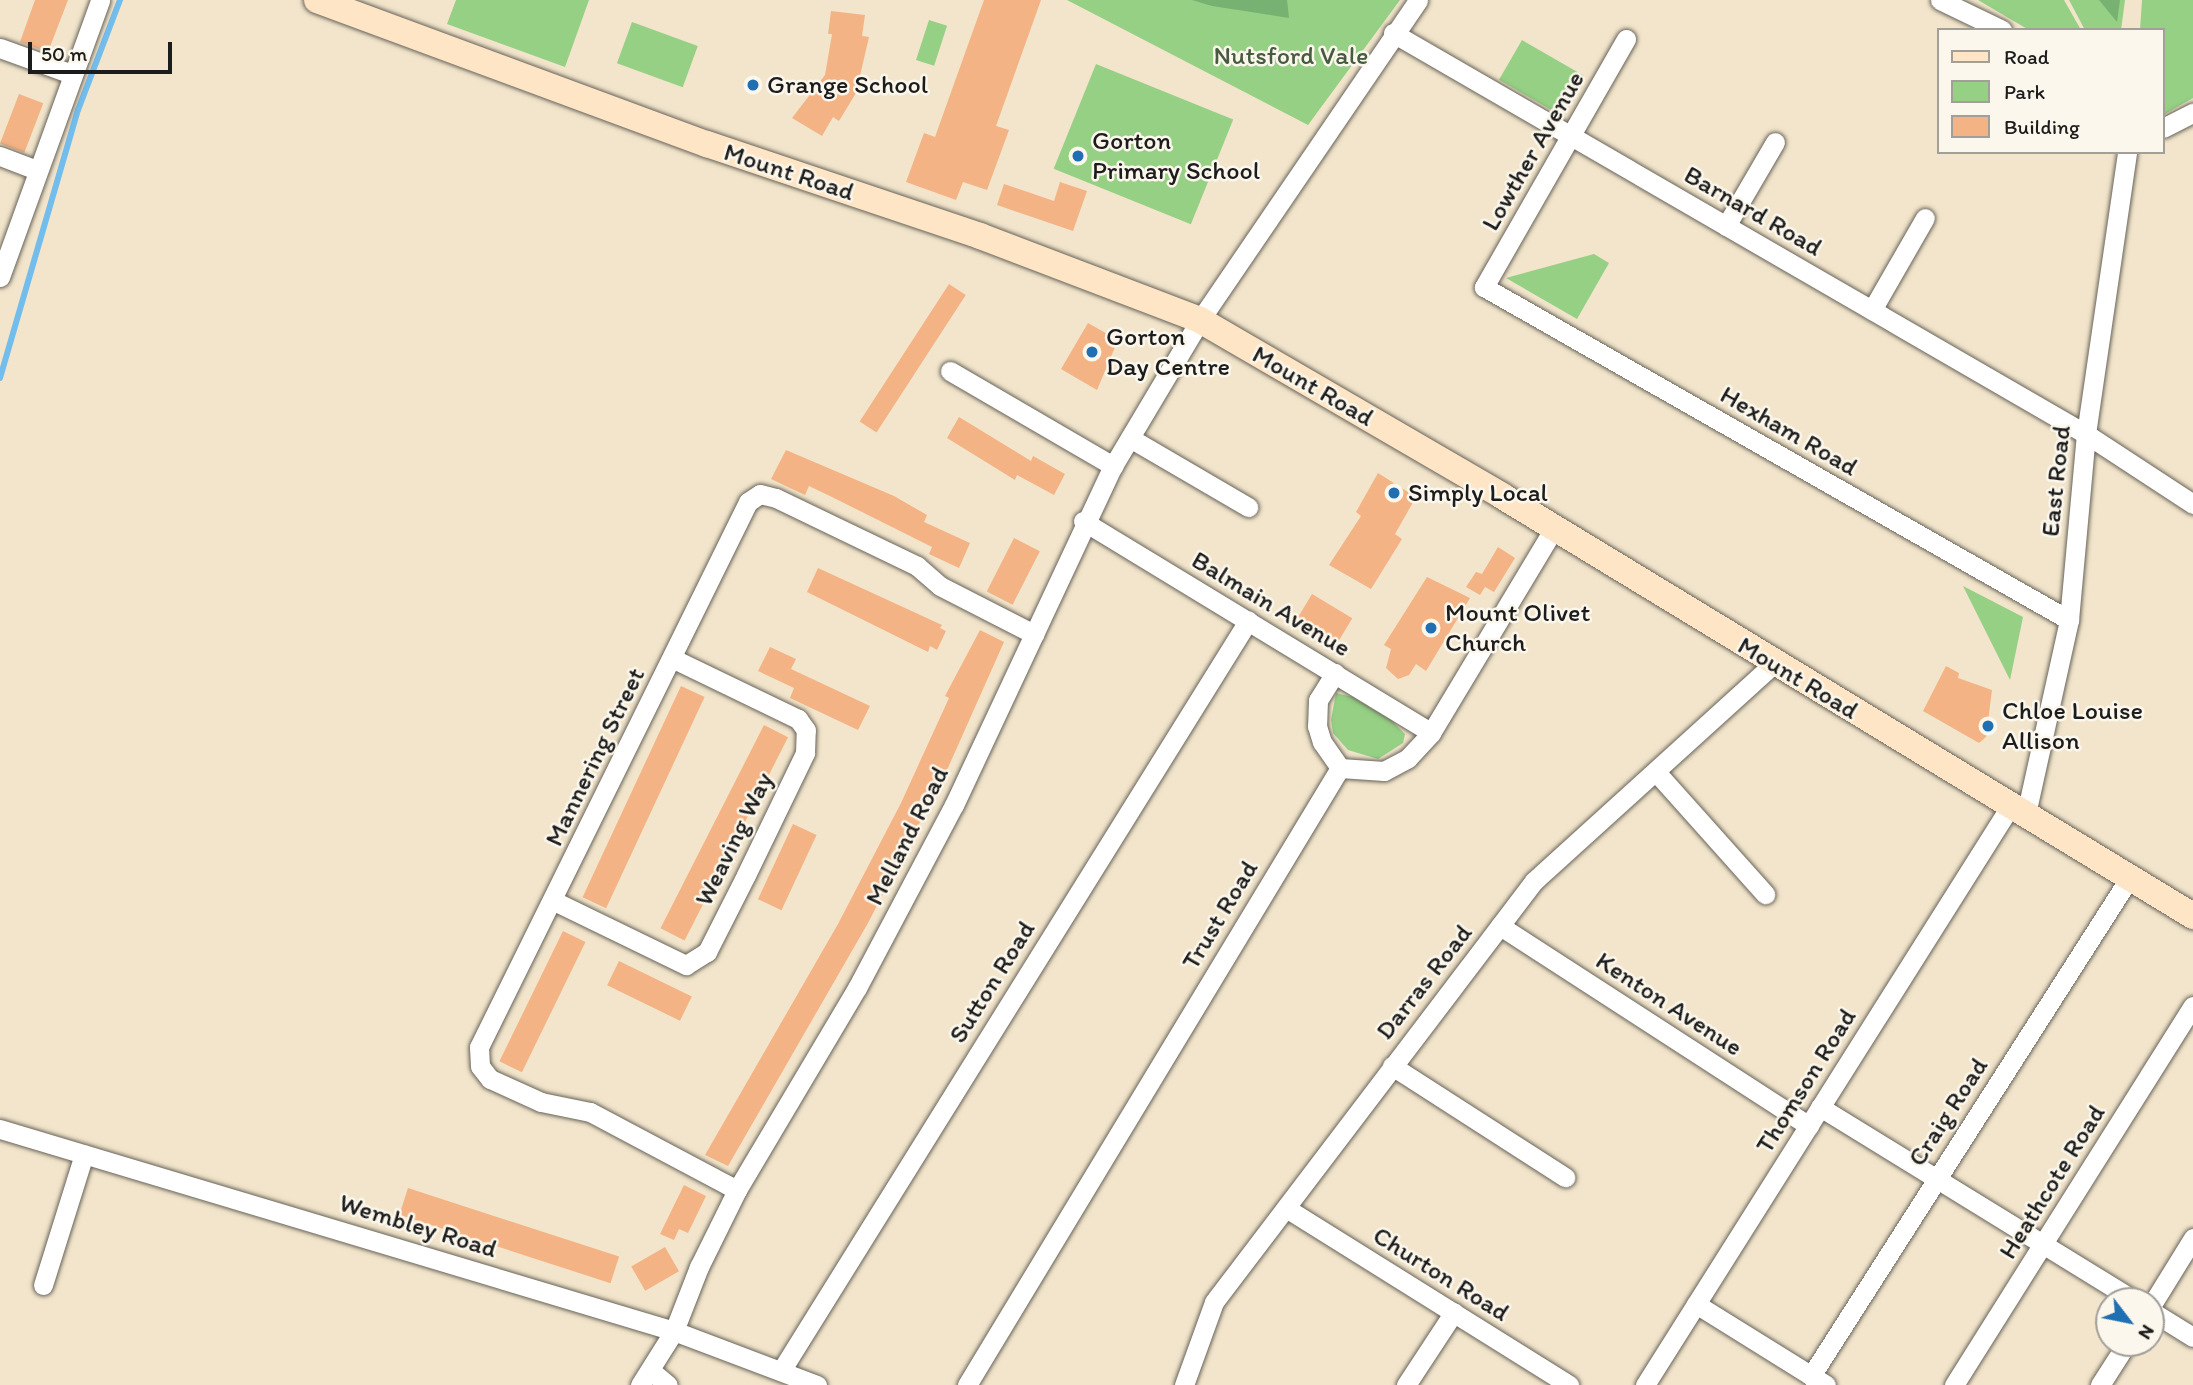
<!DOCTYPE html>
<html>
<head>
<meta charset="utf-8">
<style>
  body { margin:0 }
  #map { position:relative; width:2193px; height:1385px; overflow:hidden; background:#f2e5cb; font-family:Itim,sans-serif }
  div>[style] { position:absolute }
  .green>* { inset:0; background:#95d084; transform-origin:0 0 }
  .forest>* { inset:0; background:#78b272 }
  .stream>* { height:6px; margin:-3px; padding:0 3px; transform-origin:3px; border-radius:3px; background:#73bdec }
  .building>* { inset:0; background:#f4b384; transform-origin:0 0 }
  .roads { filter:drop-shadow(0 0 2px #676259) drop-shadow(0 0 2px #676259) }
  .street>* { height:19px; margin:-9.5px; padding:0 9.5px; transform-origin:9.5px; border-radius:9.5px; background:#fff }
  .secondary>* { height:26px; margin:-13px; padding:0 13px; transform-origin:13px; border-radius:13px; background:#fee5c5 }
  .dots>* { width:19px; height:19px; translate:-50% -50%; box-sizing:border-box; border:4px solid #fbf7ec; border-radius:50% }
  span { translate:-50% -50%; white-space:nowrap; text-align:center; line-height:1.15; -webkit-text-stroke:5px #fbf7ec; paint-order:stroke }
  .park-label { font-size:26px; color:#465b40 }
  .poi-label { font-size:26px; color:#1c1c1c }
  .left { translate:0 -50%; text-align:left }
  .street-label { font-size:26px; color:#1c1c1c }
  .legend { position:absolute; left:1937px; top:28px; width:228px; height:126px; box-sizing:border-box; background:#fbf7ec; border:2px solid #a29f99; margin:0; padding:9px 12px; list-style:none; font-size:21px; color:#1c1c1c }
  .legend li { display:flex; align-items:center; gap:14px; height:35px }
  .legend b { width:35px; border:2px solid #a29f99 }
  .north { position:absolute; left:2095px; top:1287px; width:70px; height:70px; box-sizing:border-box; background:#fbf7ec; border:2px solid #a29f99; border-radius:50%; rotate:122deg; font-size:19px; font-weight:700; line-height:28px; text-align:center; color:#1c1c1c }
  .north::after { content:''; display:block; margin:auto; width:24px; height:32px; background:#1f6fb2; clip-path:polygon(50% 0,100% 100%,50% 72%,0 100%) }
  .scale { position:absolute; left:28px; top:42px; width:144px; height:32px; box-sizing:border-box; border:4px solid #1c1c1c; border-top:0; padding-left:9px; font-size:21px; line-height:24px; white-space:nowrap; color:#1c1c1c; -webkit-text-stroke:5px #fbf7ec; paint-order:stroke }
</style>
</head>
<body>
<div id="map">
  <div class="green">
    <i style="clip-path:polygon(456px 0,589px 0,565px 67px,447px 24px)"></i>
    <i style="clip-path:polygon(1067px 0,1400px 0,1308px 125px)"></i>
    <i style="clip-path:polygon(1978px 0,2064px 0,2081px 30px,2029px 30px)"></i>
    <i style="clip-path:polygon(2069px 0,2125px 0,2121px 30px,2085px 30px)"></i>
    <i style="clip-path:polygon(2142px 0,2193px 0,2193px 98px,2163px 115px,2163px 30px,2140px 30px)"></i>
    <i style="left:929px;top:20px;width:19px;height:42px;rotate:18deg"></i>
    <i style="left:632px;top:22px;width:70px;height:44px;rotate:20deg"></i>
    <i style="left:1522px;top:40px;width:72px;height:46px;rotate:30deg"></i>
    <i style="left:1096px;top:64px;width:148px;height:113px;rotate:22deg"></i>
    <i style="clip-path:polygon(1594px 254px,1609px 263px,1577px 319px,1506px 278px)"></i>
    <i style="clip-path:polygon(1963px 586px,2023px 617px,2010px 680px)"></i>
    <i style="clip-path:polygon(1336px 693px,1353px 697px,1391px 720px,1405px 734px,1403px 743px,1378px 759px,1348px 750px,1333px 733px,1331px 720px)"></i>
  </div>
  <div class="forest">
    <i style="clip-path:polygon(1192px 0,1287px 0,1289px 18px,1212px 6px)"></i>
    <i style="clip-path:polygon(2099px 0,2120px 0,2117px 22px)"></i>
  </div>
  <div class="stream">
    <i style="left:0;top:378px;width:279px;rotate:-73.8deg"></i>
    <i style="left:78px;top:110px;width:118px;rotate:-69.1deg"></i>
  </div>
  <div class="building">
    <i style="clip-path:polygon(35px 0,68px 0,48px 52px,20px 42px)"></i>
    <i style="clip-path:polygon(984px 0,1041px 0,996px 126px,1009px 130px,987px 190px,963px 182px,956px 200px,906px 182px,924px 133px,935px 137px)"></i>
    <i style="clip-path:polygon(831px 11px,865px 15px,862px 36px,869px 37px,856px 93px,839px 121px,833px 117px,822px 136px,792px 118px,825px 75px,832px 34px,828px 34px)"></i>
    <i style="left:19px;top:94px;width:26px;height:53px;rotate:21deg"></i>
    <i style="clip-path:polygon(1060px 182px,1087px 191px,1073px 231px,997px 205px,1004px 184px,1054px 201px)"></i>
    <i style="left:949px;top:284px;width:20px;height:164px;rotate:33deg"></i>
    <i style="clip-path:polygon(1088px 323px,1118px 340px,1097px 390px,1061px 369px)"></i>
    <i style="clip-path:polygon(959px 417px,1031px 461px,1033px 456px,1065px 474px,1054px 495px,1017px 475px,1015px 480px,947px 438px)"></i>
    <i style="clip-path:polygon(786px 450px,894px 496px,927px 515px,924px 522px,970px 543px,959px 568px,929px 554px,932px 547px,834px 498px,809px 486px,805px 495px,771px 479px)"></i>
    <i style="clip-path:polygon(1378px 473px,1416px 497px,1395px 534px,1402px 539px,1371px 589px,1329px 565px,1361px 516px,1356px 512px)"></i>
    <i style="left:1014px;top:538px;width:29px;height:60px;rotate:27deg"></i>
    <i style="clip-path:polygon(1498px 547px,1515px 558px,1494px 592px,1485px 587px,1480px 595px,1466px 587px,1476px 572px,1482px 574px)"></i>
    <i style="clip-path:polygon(818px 568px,942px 625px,940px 628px,946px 631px,937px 650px,930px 646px,928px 652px,807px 592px)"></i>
    <i style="clip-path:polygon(1427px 577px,1470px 598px,1426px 671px,1416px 664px,1409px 675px,1398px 679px,1386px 668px,1391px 649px,1384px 645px)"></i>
    <i style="left:1312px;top:594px;width:47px;height:28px;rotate:31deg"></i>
    <i style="clip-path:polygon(980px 630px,1004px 642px,947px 770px,868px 923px,728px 1166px,705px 1155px,838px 924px,901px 803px,949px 698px,945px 696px)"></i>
    <i style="clip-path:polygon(770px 647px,796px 659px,791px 669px,870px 706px,858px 730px,790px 698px,794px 688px,758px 671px)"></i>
    <i style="clip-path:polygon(1946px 666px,1959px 673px,1958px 678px,1992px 690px,1986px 737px,1979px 743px,1923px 711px)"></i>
    <i style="left:681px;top:686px;width:26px;height:233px;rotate:25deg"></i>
    <i style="left:764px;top:725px;width:27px;height:228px;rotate:27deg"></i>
    <i style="left:793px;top:824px;width:26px;height:83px;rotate:25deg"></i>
    <i style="left:563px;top:931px;width:25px;height:145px;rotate:26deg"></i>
    <i style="left:619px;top:961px;width:81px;height:27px;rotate:26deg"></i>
    <i style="clip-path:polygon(684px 1185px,706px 1196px,688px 1233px,679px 1229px,674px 1240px,660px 1234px)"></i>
    <i style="left:408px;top:1188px;width:222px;height:28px;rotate:18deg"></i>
    <i style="left:665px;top:1247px;width:28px;height:39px;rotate:60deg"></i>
  </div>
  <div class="roads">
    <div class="street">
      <i style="left:1940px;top:0;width:69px;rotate:25.8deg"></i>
      <i style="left:1393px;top:33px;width:801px;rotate:30.06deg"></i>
      <i style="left:2086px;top:434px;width:128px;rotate:33.2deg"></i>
      <i style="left:1626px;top:39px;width:286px;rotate:119.8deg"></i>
      <i style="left:1484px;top:287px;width:673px;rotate:29.65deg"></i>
      <i style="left:0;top:48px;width:77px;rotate:19.9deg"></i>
      <i style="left:2163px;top:128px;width:34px;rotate:-27deg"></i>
      <i style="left:0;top:156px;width:39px;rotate:21deg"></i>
      <i style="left:1726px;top:226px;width:97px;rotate:-59.7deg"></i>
      <i style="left:0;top:277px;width:294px;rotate:-70.1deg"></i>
      <i style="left:1872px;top:310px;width:106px;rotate:-60.1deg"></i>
      <i style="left:950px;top:371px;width:189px;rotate:30.2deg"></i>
      <i style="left:1130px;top:438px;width:137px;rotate:30.3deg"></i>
      <i style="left:1083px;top:521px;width:407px;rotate:31.3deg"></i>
      <i style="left:1335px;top:673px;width:32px;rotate:122deg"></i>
      <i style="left:1318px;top:700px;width:26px;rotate:92deg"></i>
      <i style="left:1317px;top:726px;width:17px;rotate:73deg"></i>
      <i style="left:1322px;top:742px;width:32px;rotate:55deg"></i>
      <i style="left:1656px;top:772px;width:164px;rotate:48.2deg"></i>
      <i style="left:2026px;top:814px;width:199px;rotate:-77.5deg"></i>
      <i style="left:2069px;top:620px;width:187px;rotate:-84.8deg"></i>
      <i style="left:2086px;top:434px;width:285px;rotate:-81.7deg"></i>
      <i style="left:554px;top:901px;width:147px;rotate:25.9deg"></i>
      <i style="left:686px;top:965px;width:25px;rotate:-32deg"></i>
      <i style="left:707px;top:952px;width:86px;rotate:-63.1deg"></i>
      <i style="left:746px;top:875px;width:136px;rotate:-64.2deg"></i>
      <i style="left:805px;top:753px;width:23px;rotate:-88deg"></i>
      <i style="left:806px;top:730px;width:14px;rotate:-126deg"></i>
      <i style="left:798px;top:719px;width:140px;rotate:-154.2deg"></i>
      <i style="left:1500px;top:926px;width:368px;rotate:32.9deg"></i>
      <i style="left:1392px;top:1066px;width:206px;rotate:32.7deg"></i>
      <i style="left:1820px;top:1107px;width:370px;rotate:31.6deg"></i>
      <i style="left:0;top:1129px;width:704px;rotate:16.68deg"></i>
      <i style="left:674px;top:1331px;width:153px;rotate:20.7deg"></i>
      <i style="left:737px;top:1190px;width:166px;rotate:-152deg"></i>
      <i style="left:590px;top:1112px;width:50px;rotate:-168.5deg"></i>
      <i style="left:541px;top:1102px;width:56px;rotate:-155.7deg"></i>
      <i style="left:490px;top:1079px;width:16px;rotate:-128deg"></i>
      <i style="left:480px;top:1066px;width:19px;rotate:-93deg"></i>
      <i style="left:479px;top:1047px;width:608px;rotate:-63.73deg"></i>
      <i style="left:748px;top:502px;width:14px;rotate:-34deg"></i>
      <i style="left:760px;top:494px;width:16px;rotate:14deg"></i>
      <i style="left:776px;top:498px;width:157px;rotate:25.7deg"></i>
      <i style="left:917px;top:566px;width:30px;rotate:41deg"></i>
      <i style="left:940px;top:586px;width:106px;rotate:27.1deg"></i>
      <i style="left:1286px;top:1208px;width:334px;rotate:32deg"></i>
      <i style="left:43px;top:1285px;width:137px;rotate:-72.6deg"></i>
      <i style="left:1696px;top:1304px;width:153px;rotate:31.9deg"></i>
      <i style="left:2151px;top:1306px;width:80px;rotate:-58.3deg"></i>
      <i style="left:2151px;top:1311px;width:49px;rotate:31.8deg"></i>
      <i style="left:650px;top:1370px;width:23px;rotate:40deg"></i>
      <i style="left:781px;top:1371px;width:884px;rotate:-58.09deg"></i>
      <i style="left:1811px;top:1376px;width:592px;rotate:-57.41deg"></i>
      <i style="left:640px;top:1385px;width:64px;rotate:-57.8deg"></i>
      <i style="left:674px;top:1331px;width:69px;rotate:-68.7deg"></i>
      <i style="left:699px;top:1267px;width:86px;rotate:-63.7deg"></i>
      <i style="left:737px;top:1190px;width:235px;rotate:-59.3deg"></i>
      <i style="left:857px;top:988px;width:207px;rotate:-62.1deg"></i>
      <i style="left:954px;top:805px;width:374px;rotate:-64.9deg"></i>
      <i style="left:1113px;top:466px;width:170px;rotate:-59.2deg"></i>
      <i style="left:1200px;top:320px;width:387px;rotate:-55.7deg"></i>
      <i style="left:967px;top:1385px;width:721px;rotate:-58.85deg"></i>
      <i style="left:1340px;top:768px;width:44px;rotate:3.9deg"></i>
      <i style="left:1384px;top:771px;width:27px;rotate:-28deg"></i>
      <i style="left:1408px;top:758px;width:34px;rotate:-47deg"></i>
      <i style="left:1431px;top:733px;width:239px;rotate:-59deg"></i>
      <i style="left:1184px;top:1385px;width:88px;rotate:-70.1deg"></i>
      <i style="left:1214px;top:1302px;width:529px;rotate:-52.76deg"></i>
      <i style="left:1534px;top:881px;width:323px;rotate:-42.2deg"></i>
      <i style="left:1406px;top:1385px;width:87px;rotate:-56.7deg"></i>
      <i style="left:1645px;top:1385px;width:686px;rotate:-57.75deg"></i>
      <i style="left:1954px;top:1385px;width:448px;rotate:-57.8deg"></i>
      <i style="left:2100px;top:1385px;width:50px;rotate:-57.3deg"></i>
    </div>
    <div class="secondary">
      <i style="left:317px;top:0;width:416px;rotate:20.3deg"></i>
      <i style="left:707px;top:144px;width:288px;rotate:18.6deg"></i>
      <i style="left:980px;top:236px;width:235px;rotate:20.9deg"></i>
      <i style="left:1200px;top:320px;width:350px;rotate:30.2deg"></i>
      <i style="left:1502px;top:496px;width:809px;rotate:31.29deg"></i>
    </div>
  </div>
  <div class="dots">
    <i style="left:753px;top:85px;background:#1f6fb2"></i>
    <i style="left:1078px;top:156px;background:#1f6fb2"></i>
    <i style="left:1092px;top:352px;background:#1f6fb2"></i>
    <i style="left:1394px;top:493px;background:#1f6fb2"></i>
    <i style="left:1431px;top:628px;background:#1f6fb2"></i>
    <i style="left:1988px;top:726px;background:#1f6fb2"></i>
  </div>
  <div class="park-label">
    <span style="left:1291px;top:56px">Nutsford Vale</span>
  </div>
  <div class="poi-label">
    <span class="left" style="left:767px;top:85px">Grange School</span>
    <span class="left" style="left:1092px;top:156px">Gorton<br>Primary School</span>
    <span class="left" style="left:1106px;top:352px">Gorton<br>Day Centre</span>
    <span class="left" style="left:1408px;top:493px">Simply Local</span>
    <span class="left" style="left:1445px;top:628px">Mount Olivet<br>Church</span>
    <span class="left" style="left:2002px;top:726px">Chloe Louise<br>Allison</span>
  </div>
  <div class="street-label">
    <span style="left:1533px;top:151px;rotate:-60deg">Lowther Avenue</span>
    <span style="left:789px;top:172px;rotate:18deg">Mount Road</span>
    <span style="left:1753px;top:211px;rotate:30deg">Barnard Road</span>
    <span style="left:1313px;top:386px;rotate:30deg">Mount Road</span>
    <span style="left:1789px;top:431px;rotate:30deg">Hexham Road</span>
    <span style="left:2056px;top:481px;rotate:-84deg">East Road</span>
    <span style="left:1271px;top:604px;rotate:31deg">Balmain Avenue</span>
    <span style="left:1798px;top:678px;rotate:31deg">Mount Road</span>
    <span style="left:595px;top:757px;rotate:-64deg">Mannering Street</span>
    <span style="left:907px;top:836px;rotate:-63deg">Melland Road</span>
    <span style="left:734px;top:839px;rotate:-64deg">Weaving Way</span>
    <span style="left:1220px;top:915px;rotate:-59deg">Trust Road</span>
    <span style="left:992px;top:982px;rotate:-58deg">Sutton Road</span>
    <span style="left:1424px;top:982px;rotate:-52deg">Darras Road</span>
    <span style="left:1669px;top:1004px;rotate:33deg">Kenton Avenue</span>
    <span style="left:1806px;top:1081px;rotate:-58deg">Thomson Road</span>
    <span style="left:1948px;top:1112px;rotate:-57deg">Craig Road</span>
    <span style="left:2052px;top:1182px;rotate:-58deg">Heathcote Road</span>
    <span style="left:418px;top:1226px;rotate:17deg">Wembley Road</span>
    <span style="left:1441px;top:1274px;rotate:32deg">Churton Road</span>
  </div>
  <ul class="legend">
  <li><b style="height:9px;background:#fee5c5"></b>Road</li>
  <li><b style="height:19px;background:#95d084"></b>Park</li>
  <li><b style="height:19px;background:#f4b384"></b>Building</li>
  </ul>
  <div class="north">N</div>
  <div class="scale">50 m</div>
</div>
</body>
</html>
